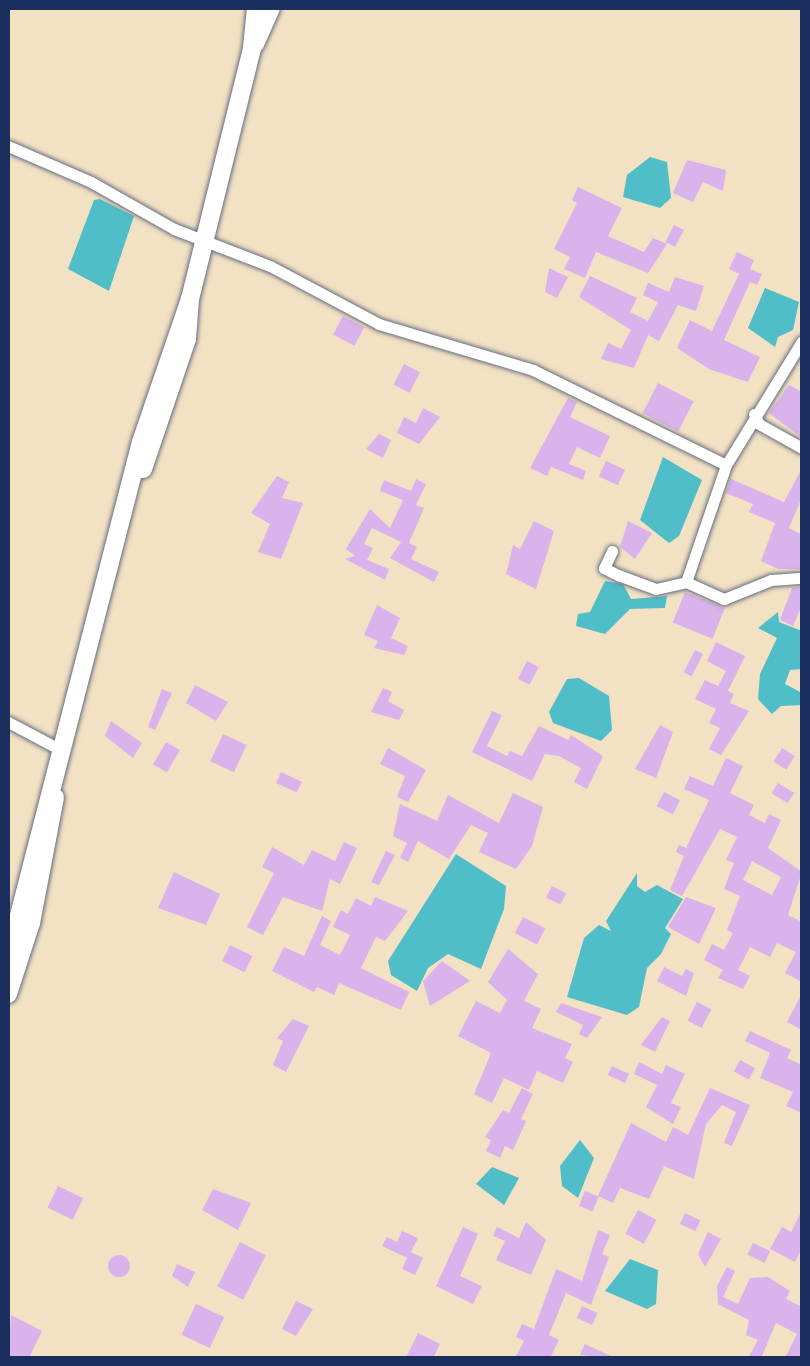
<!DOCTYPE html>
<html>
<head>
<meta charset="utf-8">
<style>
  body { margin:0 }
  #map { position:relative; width:810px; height:1366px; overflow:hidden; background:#f2e1c2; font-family:Kalam,sans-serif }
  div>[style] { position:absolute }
  .water>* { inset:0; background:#50bec8 }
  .building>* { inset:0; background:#dab3ec; transform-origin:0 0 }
  .round { border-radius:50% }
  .roads { filter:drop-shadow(0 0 2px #666d81) drop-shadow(0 0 2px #666d81) }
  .minor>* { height:11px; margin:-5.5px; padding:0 5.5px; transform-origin:5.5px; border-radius:5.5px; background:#fff }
  .primary>* { height:18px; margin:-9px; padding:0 9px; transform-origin:9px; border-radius:9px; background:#fff }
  span { translate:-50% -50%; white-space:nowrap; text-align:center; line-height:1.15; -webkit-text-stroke:9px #fcf5e5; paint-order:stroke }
  .frame { position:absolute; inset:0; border:10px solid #1b2f5e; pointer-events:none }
</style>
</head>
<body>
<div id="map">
  <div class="water">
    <i style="clip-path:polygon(650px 157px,667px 162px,671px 198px,660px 208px,623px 197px,627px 175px)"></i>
    <i style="clip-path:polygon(100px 199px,134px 216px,109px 291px,68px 269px,94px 200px)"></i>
    <i style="clip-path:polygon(765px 288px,799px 302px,793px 330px,778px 337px,775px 347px,748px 328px)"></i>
    <i style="clip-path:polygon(663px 457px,702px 480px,679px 536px,669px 543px,640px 520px)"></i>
    <i style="clip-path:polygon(605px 581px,623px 584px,631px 599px,667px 596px,665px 608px,630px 609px,605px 634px,576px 626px,578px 614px,590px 612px)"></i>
    <i style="clip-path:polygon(778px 612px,779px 622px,802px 631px,802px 669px,790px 670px,785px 684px,802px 693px,802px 705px,781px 706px,772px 714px,758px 699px,760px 674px,777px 638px,758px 628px)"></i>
    <i style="clip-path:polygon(579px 678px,609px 696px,612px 730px,601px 741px,553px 723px,549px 712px,567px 679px)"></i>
    <i style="clip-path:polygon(456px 854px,506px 886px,504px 909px,481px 969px,448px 954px,428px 968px,417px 991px,391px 975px,388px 961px)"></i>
    <i style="clip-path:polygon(637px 873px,637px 886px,645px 892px,657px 885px,683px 899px,665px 928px,671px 934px,661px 954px,647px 968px,639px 1007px,627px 1015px,567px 997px,584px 938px,599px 925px,611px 931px,606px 921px)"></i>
    <i style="clip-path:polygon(580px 1140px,594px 1158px,578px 1198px,562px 1186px,560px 1166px)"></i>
    <i style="clip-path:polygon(492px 1167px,519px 1178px,504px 1205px,476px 1184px)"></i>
    <i style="clip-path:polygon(630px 1259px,658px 1270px,656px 1304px,647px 1309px,605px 1291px)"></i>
  </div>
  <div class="building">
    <i style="clip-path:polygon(687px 160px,726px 170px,723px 191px,703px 182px,693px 202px,673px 193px)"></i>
    <i style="clip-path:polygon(578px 187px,622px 208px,608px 236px,644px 252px,653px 238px,667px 244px,648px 273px,596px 252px,585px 278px,564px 269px,570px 257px,554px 249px,577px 203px,572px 200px)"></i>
    <i style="left:674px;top:225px;width:11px;height:19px;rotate:27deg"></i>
    <i style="clip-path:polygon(737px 252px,754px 260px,750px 269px,762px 274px,757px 285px,750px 282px,724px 340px,760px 357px,748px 382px,709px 369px,677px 348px,690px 320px,712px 331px,739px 274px,729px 269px)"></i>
    <i style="clip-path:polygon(549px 268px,568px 277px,557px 298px,545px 292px)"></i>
    <i style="clip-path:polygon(590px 276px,637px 298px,630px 312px,648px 321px,658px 302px,643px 295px,648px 283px,669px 292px,675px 277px,704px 286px,696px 311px,678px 305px,659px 341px,648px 335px,634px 368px,601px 359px,608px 343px,621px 349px,631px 330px,579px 297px)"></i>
    <i style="left:343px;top:316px;width:24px;height:21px;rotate:28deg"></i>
    <i style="left:404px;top:364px;width:18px;height:23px;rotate:27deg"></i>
    <i style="left:658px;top:383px;width:40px;height:34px;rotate:27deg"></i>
    <i style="clip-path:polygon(789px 385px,802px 392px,802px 438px,769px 413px)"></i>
    <i style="clip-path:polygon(568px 398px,577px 402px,570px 417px,610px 436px,600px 458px,577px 447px,569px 464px,586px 471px,583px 480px,551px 467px,547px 476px,530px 468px)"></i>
    <i style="clip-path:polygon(423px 408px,440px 417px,419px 444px,397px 433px,404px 417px,416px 423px)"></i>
    <i style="clip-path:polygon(379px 434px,391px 440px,383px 458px,366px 449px)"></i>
    <i style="left:606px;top:461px;width:21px;height:17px;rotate:25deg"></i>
    <i style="clip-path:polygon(802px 468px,802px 497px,789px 528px,802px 535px,802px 569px,778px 569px,761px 561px,775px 523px,749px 512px,753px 504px,726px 493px,731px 479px,784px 502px)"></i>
    <i style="clip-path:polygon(277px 476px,289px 482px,282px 498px,303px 503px,281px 559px,258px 552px,270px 524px,251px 513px)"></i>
    <i style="clip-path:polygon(416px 479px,426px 484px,416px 505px,424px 508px,409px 543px,417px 547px,411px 559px,439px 572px,434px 582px,390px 558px,401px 542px,372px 528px,364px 544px,373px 548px,367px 560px,389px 569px,385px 580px,345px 559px,355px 556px,346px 549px,370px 509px,390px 528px,403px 500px,380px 491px,384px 480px,411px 491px)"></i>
    <i style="clip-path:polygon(534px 521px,554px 531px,536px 589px,506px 574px,513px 545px,520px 549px)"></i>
    <i style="clip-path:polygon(628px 521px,652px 533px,635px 559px,620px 547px)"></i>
    <i style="clip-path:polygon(802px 587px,802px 605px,793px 626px,780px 620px,792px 588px)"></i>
    <i style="left:685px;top:592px;width:43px;height:33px;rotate:22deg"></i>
    <i style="clip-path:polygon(377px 605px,400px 618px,391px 638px,408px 646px,404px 655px,374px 648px,378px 641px,364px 635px)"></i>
    <i style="clip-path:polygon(716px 642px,745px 656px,728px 691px,734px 694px,730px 703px,749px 711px,721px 755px,709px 749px,720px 728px,709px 723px,716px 709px,695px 699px,705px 680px,718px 686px,726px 671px,707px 661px)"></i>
    <i style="left:695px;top:650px;width:9px;height:25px;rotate:27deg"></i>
    <i style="left:527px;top:661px;width:13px;height:20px;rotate:27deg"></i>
    <i style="clip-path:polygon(195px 685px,228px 702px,216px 721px,186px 703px)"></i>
    <i style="clip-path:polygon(383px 688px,392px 692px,388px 701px,404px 710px,399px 720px,371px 712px)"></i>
    <i style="clip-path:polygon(162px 689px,172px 693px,155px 730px,148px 727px)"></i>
    <i style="clip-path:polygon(492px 711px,502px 715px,487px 746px,507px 756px,510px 751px,522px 756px,539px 726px,568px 740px,571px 735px,603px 756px,587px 789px,574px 782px,581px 768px,559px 756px,545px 754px,532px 781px,472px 752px)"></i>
    <i style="clip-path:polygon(111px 721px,142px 743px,133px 758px,105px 736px)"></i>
    <i style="clip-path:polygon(660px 725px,673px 732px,656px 778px,635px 769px)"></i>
    <i style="left:223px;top:734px;width:26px;height:30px;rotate:25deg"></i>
    <i style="left:166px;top:742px;width:16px;height:26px;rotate:30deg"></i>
    <i style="clip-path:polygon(388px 748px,426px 770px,408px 802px,397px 797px,405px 776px,380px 764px)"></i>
    <i style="left:782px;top:748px;width:15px;height:16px;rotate:32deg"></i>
    <i style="clip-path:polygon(evenodd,726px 758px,743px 766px,730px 793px,754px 805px,749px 815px,765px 823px,769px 814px,781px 820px,768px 848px,802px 872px,788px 915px,802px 922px,802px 982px,785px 973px,796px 952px,777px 943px,770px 957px,750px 947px,738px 970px,750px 976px,743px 989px,718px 978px,723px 970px,704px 960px,712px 944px,724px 950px,733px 933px,727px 930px,740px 896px,724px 889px,734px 863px,726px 860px,737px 837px,720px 829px,682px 896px,670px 890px,684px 856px,676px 852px,679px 845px,686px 848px,709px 800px,684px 789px,690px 776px,713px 786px,726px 758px,752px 861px,781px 877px,772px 895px,743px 880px,752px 861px)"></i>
    <i style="left:281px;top:772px;width:23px;height:12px;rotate:25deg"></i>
    <i style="left:778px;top:783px;width:19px;height:12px;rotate:32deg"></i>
    <i style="left:664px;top:792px;width:18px;height:16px;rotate:27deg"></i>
    <i style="clip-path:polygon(513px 793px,543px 807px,532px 846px,516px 869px,479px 852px,488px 833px,471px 825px,449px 859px,418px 841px,408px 862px,400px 858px,407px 843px,393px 836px,400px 804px,437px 821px,448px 795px,499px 823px)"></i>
    <i style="clip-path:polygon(344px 842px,357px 848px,340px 884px,330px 879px,322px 911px,283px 897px,263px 935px,247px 927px,274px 873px,262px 867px,272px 847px,304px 865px,312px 850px,335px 861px)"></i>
    <i style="clip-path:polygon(386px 851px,395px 855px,379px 885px,371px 882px)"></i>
    <i style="clip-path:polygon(174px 872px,220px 894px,206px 925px,158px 908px)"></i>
    <i style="left:552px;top:886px;width:16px;height:13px;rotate:27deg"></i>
    <i style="clip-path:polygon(375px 897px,408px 911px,385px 941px,376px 937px,361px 968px,409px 992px,401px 1010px,339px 983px,334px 995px,317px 987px,314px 992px,272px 971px,284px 947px,304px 956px,322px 916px,331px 921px,320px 945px,340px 955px,350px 935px,333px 927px,341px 910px,348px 914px,356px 898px,371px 906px)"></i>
    <i style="clip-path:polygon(686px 897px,716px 908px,699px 944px,668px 927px)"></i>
    <i style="left:523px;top:917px;width:25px;height:18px;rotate:27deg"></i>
    <i style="left:230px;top:945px;width:25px;height:18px;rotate:26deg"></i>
    <i style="clip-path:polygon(508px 949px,538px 974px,524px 1001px,541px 1009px,532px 1028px,572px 1044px,565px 1058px,573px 1062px,563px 1083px,537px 1071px,529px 1090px,504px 1078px,492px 1103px,474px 1094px,491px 1053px,458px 1036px,476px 1001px,500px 1013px,507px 1000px,488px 982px)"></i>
    <i style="clip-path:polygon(442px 961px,470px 981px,430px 1006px,423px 981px)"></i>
    <i style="clip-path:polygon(664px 967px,682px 976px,686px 969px,694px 973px,686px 996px,657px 981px)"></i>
    <i style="clip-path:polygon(802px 993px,802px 1030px,787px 1022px)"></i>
    <i style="left:697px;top:1002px;width:16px;height:21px;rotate:27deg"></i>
    <i style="clip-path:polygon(561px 1003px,602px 1017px,587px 1038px,579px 1034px,583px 1025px,556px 1012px)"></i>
    <i style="clip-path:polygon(662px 1017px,670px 1021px,655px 1052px,641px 1045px)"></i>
    <i style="clip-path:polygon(293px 1019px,309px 1026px,286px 1072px,273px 1065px,283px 1041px,277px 1038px)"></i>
    <i style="clip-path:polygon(750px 1031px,791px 1050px,787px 1058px,802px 1065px,802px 1113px,786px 1106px,793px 1092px,760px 1078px,770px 1053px,745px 1041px)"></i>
    <i style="left:740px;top:1060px;width:17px;height:13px;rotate:28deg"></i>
    <i style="clip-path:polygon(639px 1062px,662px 1074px,666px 1065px,685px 1074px,671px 1103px,681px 1107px,673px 1124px,646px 1107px,657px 1085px,634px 1074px)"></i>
    <i style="left:612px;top:1066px;width:19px;height:10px;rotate:25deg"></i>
    <i style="clip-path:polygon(522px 1088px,533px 1094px,521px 1119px,526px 1121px,513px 1150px,505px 1146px,500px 1158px,486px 1151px,491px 1140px,485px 1137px,503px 1110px,509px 1113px)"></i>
    <i style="clip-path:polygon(710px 1088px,750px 1105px,732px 1146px,724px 1143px,736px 1112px,722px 1105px,706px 1124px,694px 1179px,664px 1166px,649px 1199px,620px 1188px,613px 1203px,598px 1196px,631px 1123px,666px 1142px,673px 1127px,688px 1135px)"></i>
    <i style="left:58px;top:1186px;width:28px;height:24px;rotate:26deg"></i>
    <i style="clip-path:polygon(213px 1189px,251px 1203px,238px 1230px,202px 1210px)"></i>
    <i style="left:585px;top:1191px;width:15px;height:16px;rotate:23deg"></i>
    <i style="left:638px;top:1210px;width:21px;height:27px;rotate:28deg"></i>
    <i style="clip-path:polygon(802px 1210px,802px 1248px,795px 1262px,770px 1249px,782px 1227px,791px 1232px)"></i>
    <i style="left:685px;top:1213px;width:17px;height:12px;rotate:25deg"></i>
    <i style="clip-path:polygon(526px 1222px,546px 1240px,531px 1275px,496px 1260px,505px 1241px,493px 1236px,497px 1227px,519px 1238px)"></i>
    <i style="clip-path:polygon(463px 1227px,478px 1234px,460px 1276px,482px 1286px,473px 1304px,436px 1286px)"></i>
    <i style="clip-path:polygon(598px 1230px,610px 1235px,602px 1254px,609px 1257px,591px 1305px,566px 1293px,549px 1335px,559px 1340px,550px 1358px,515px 1358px,524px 1341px,516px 1337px,522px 1324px,534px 1329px,556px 1269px,582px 1281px)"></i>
    <i style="clip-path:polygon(402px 1231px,418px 1238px,411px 1252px,423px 1258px,415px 1275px,402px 1269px,407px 1258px,382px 1246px,387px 1237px,397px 1242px)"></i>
    <i style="clip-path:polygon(708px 1232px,721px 1239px,705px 1267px,698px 1254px)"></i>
    <i style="left:240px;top:1242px;width:29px;height:50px;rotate:27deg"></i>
    <i style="left:753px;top:1243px;width:19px;height:13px;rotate:25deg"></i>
    <i class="round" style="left:108px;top:1255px;width:22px;height:22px"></i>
    <i style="clip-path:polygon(177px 1264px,195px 1272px,188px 1287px,172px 1276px)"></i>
    <i style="clip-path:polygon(727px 1267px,735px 1271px,723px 1297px,738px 1304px,750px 1278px,768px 1277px,790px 1291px,786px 1299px,802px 1307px,802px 1358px,785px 1358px,797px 1334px,776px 1323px,761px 1358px,748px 1358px,758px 1340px,746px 1335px,749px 1320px,718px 1304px,717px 1286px)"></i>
    <i style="clip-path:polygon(296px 1301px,313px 1309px,296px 1336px,282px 1329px)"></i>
    <i style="left:196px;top:1304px;width:31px;height:34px;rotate:25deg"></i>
    <i style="left:582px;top:1306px;width:17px;height:13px;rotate:24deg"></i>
    <i style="clip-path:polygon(11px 1315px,42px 1331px,29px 1358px,8px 1358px)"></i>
    <i style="clip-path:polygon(418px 1333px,440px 1344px,433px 1358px,406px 1358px)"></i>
    <i style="clip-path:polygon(585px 1344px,615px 1358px,580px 1355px)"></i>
  </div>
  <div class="roads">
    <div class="minor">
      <i style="left:8px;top:146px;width:90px;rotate:23.4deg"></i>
      <i style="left:91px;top:182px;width:95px;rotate:29.5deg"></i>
      <i style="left:174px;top:229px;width:103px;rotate:21.1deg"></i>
      <i style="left:270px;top:266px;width:123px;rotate:28deg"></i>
      <i style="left:379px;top:324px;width:161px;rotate:16.6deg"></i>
      <i style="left:533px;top:370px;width:215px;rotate:26.2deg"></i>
      <i style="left:726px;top:465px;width:145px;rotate:-58.5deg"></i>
      <i style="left:754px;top:414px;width:11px;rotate:63deg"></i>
      <i style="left:759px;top:424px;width:49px;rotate:29.2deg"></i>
      <i style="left:612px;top:551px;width:19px;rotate:115deg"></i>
      <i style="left:604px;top:568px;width:16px;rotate:27deg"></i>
      <i style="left:618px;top:575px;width:40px;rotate:20.2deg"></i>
      <i style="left:656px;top:589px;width:31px;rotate:-13deg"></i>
      <i style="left:686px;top:582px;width:124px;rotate:-71.1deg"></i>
      <i style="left:686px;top:582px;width:42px;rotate:24.1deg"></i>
      <i style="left:724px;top:599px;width:51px;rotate:-22deg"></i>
      <i style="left:771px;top:580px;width:31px;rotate:-4deg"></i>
      <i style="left:8px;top:722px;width:60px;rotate:27.8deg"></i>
    </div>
    <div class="primary">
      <i style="left:255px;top:44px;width:39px;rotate:-66deg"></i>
      <i style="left:143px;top:469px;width:137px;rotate:-71.3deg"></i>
      <i style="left:187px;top:339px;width:40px;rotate:-85.7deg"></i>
      <i style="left:190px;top:299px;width:259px;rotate:-76.1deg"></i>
      <i style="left:252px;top:48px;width:40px;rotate:-84.3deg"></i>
      <i style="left:8px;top:958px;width:533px;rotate:-75.55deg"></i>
      <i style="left:141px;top:442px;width:151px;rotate:-71.1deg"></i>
      <i style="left:8px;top:994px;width:75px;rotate:-72.1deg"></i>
      <i style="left:31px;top:923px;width:128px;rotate:-79.2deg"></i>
    </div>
  </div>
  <div class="frame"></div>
</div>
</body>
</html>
